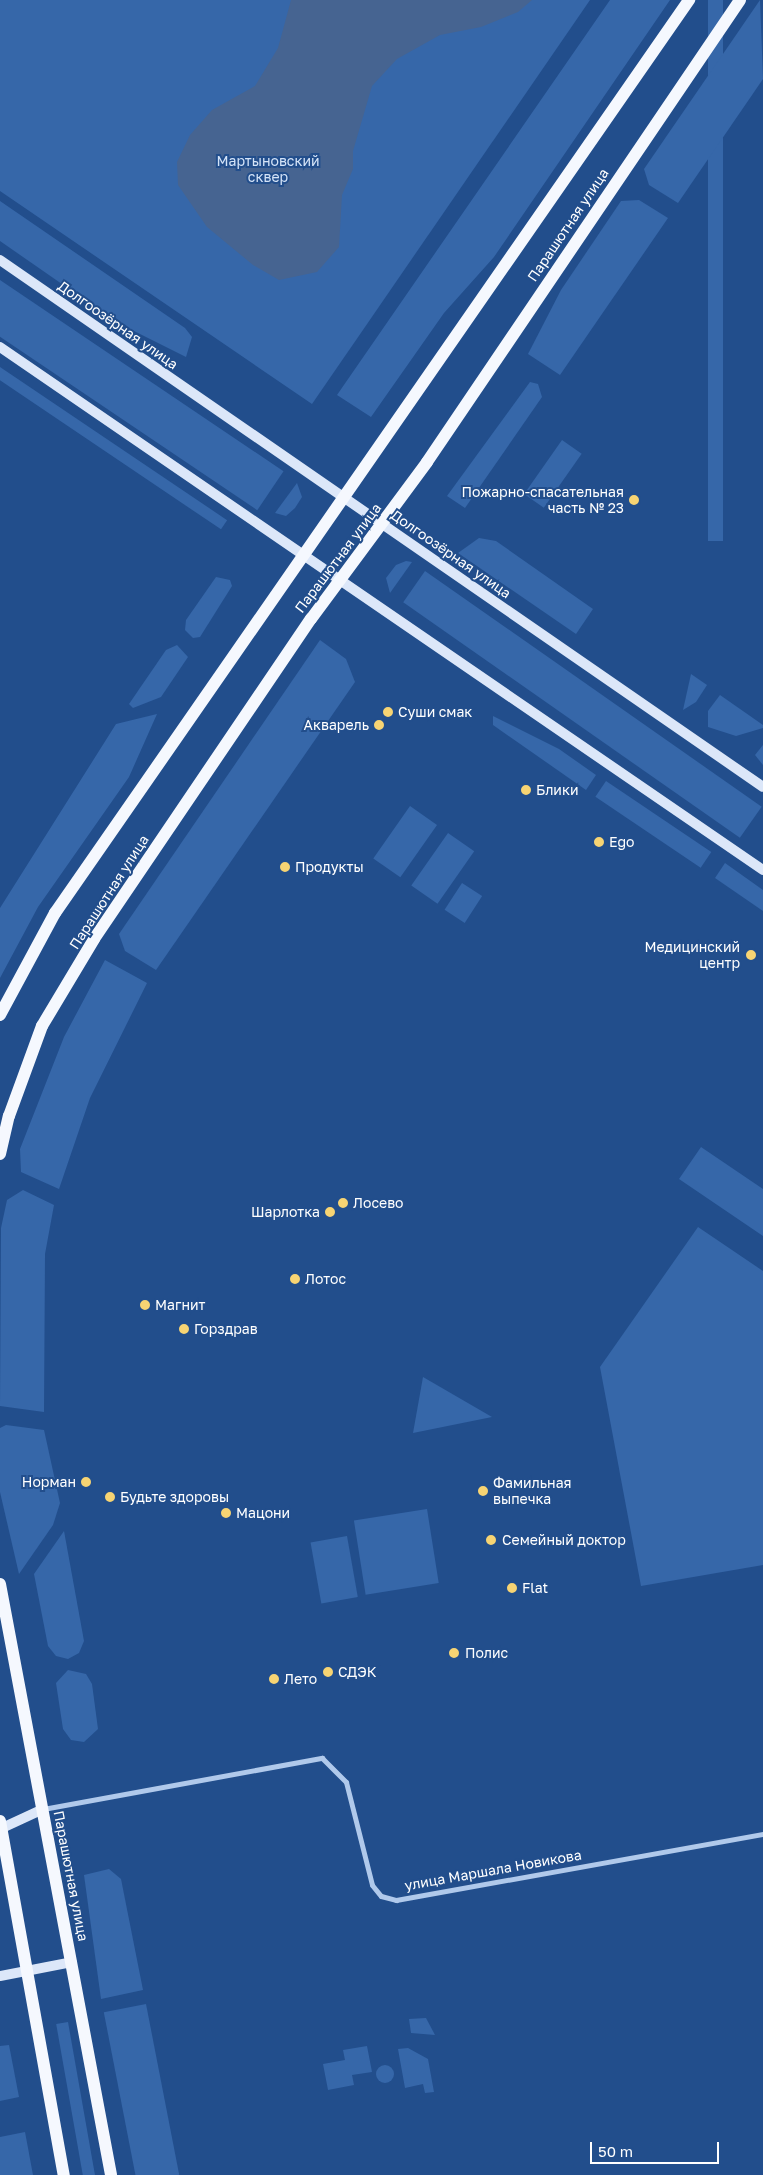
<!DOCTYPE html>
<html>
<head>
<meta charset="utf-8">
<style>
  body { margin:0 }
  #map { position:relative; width:763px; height:2175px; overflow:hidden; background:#224e8c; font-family:"Golos Text",sans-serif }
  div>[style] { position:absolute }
  .green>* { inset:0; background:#3667a9; transform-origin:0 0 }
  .round { border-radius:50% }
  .water>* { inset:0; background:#466491 }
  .street>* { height:5px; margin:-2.5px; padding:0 2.5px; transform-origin:2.5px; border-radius:2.5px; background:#b0c9eb }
  .secondary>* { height:10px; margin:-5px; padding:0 5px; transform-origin:5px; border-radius:5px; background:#dce7f9 }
  .primary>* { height:12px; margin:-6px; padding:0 6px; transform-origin:6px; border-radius:6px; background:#f5f8fe }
  .dots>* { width:14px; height:14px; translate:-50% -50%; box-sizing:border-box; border:2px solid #224e8c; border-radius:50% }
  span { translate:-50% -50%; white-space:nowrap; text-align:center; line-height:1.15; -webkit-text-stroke:4px #224e8c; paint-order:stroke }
  .park-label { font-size:14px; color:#d5e4f8 }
  .street-label { font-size:14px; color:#fff }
  .poi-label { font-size:14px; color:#fff }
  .right { translate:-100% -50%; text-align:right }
  .left { translate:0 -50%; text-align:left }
  .scale { position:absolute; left:590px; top:2142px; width:129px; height:22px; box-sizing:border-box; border:2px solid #fff; border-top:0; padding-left:6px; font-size:15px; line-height:18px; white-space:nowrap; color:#fff; -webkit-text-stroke:4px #224e8c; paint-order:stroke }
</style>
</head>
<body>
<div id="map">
  <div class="green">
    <i style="clip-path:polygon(0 0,590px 0,312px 404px,0 191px)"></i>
    <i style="clip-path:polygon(610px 0,670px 0,494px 257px,444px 313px,371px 417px,337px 395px)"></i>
    <i style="left:708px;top:0;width:15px;height:541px"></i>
    <i style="clip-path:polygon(760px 0,763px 79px,678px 203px,649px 185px,644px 169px)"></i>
    <i style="clip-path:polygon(639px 200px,668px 218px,560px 375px,528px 354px,561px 290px,621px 201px)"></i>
    <i style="clip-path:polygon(0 201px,185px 328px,192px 337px,186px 357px,118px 323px,0 241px)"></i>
    <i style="left:0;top:280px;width:342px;height:47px;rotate:34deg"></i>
    <i style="left:0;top:367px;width:274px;height:11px;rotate:34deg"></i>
    <i style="clip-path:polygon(530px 382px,538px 384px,542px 397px,465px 508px,447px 496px)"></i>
    <i style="left:562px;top:440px;width:24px;height:66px;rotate:35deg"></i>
    <i style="clip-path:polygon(297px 483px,302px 497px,295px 508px,286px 516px,275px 513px)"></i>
    <i style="clip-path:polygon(479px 538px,496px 541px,593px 609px,576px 634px,458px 553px)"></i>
    <i style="clip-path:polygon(406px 561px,412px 562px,390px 593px,386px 578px,396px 565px)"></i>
    <i style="left:425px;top:571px;width:411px;height:38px;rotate:35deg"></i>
    <i style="clip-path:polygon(216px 577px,230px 580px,232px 586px,200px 637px,193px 638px,185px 630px,186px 620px)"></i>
    <i style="clip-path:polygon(320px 640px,346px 659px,355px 682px,156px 970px,125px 951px,119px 934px)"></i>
    <i style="clip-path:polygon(177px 645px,188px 657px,161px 697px,133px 708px,129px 704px,166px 650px)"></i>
    <i style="clip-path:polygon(691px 674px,707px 685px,696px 702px,683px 710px)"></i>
    <i style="clip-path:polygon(720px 695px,763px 725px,763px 728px,736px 736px,708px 727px,708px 711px)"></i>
    <i style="clip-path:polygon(157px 714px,129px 777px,38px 907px,0 978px,0 908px,116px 724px)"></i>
    <i style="clip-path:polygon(493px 716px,559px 749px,596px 775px,586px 790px,493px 725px)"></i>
    <i style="clip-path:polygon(763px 745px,763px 765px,755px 755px)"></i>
    <i style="left:606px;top:781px;width:127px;height:19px;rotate:34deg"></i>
    <i style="left:410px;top:806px;width:33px;height:64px;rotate:35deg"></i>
    <i style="left:448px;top:833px;width:32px;height:64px;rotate:35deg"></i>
    <i style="clip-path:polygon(725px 863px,763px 890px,763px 911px,715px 878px)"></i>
    <i style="left:462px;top:883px;width:24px;height:32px;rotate:33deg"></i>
    <i style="clip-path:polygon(105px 960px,147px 983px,90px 1098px,59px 1189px,21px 1172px,20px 1149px,64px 1037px)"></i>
    <i style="clip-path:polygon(701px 1147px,763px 1189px,763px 1236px,679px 1179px)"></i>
    <i style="clip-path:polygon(23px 1190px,54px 1205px,45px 1254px,44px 1412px,0 1406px,1px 1228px,7px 1200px)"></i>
    <i style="clip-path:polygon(698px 1227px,763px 1271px,763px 1565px,641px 1586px,600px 1367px)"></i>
    <i style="clip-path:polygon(423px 1377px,492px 1417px,413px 1433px)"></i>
    <i style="clip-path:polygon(6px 1425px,44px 1430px,60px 1503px,53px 1525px,19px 1574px,0 1492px,0 1428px)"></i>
    <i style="left:427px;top:1509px;width:75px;height:74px;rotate:81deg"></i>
    <i style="clip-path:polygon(64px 1531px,84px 1641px,79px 1653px,68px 1659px,56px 1656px,48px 1646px,34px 1574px)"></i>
    <i style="left:347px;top:1536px;width:62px;height:37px;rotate:80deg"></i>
    <i style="clip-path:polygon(68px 1670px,86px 1674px,92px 1684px,98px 1729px,84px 1742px,71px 1740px,63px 1729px,56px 1683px)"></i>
    <i style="clip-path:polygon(109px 1869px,121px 1879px,143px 1990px,101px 1999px,84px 1875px)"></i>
    <i style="left:146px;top:2004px;width:174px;height:43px;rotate:79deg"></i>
    <i style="clip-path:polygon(426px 2018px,435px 2035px,411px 2033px,409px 2019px)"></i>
    <i style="left:68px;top:2022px;width:156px;height:12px;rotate:80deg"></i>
    <i style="clip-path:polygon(9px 2045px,19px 2097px,0 2101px,0 2046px)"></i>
    <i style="clip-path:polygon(367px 2046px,372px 2072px,352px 2075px,354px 2085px,328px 2090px,323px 2064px,345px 2060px,343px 2050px)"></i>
    <i style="clip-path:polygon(408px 2048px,428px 2059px,434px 2092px,425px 2093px,423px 2084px,405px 2088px,398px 2049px)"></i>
    <i class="round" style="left:376px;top:2065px;width:18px;height:18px"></i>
    <i style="clip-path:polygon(25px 2132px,33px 2175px,0 2175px,0 2137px)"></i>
  </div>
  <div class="water">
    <i style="clip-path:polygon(291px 0,532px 0,518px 12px,481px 27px,440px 35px,397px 59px,372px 86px,353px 151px,353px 169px,342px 195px,339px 247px,317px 272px,279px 280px,253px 265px,207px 227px,178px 185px,177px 162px,190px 135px,212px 110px,255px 86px,278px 48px)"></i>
  </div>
  <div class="street">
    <i style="left:43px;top:1809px;width:284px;rotate:-10.4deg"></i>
    <i style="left:322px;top:1758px;width:34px;rotate:45deg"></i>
    <i style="left:346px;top:1782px;width:106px;rotate:75.8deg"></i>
    <i style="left:372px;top:1885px;width:14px;rotate:51deg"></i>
    <i style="left:381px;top:1896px;width:16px;rotate:15deg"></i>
    <i style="left:396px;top:1900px;width:373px;rotate:-10.2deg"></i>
  </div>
  <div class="secondary">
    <i style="left:0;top:260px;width:927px;rotate:34.63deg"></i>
    <i style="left:0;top:347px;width:925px;rotate:34.43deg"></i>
    <i style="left:0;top:1829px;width:47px;rotate:-24.9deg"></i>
    <i style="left:0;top:1976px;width:73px;rotate:-11deg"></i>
  </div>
  <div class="primary">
    <i style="left:0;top:1015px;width:116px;rotate:-61.7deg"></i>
    <i style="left:55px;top:913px;width:1112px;rotate:-55.22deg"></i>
    <i style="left:0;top:1154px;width:39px;rotate:-77deg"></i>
    <i style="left:9px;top:1116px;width:96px;rotate:-69.9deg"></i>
    <i style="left:42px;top:1026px;width:101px;rotate:-59.1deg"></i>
    <i style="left:94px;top:939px;width:387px;rotate:-55.9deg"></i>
    <i style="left:311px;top:619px;width:195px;rotate:-53.5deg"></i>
    <i style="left:427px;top:462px;width:558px;rotate:-55.88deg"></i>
    <i style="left:0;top:1584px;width:601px;rotate:79.36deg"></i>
    <i style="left:0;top:1821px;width:360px;rotate:79.8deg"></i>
  </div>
  <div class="dots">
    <i style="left:634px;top:500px;background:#f7d473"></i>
    <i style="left:388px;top:712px;background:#f7d473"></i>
    <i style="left:379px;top:725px;background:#f7d473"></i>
    <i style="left:526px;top:790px;background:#f7d473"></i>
    <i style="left:599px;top:842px;background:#f7d473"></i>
    <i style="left:285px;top:867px;background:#f7d473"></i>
    <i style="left:751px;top:955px;background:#f7d473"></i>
    <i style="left:343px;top:1203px;background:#f7d473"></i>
    <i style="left:330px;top:1212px;background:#f7d473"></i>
    <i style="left:295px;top:1279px;background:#f7d473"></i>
    <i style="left:145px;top:1305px;background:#f7d473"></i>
    <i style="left:184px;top:1329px;background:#f7d473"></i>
    <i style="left:86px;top:1482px;background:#f7d473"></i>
    <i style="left:483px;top:1491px;background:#f7d473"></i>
    <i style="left:110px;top:1497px;background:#f7d473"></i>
    <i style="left:226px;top:1513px;background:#f7d473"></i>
    <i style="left:491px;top:1540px;background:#f7d473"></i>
    <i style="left:512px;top:1588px;background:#f7d473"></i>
    <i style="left:454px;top:1653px;background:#f7d473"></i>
    <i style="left:328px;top:1672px;background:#f7d473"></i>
    <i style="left:274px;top:1679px;background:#f7d473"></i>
  </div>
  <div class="park-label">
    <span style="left:268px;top:169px">Мартыновский<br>сквер</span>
  </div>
  <div class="street-label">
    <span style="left:568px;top:225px;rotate:-56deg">Парашютная улица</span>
    <span style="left:118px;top:325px;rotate:35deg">Долгоозёрная улица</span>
    <span style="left:451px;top:554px;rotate:35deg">Долгоозёрная улица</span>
    <span style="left:338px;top:558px;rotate:-53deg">Парашютная улица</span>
    <span style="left:109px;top:892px;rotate:-57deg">Парашютная улица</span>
    <span style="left:493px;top:1870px;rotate:-10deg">улица Маршала Новикова</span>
    <span style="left:71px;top:1876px;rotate:79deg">Парашютная улица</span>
  </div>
  <div class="poi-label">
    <span class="right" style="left:624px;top:500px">Пожарно-спасательная<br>часть № 23</span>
    <span class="left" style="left:398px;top:712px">Суши смак</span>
    <span class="right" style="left:369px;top:725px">Акварель</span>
    <span class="left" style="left:536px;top:790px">Блики</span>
    <span class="left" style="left:609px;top:842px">Ego</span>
    <span class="left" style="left:295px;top:867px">Продукты</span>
    <span class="right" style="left:740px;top:955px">Медицинский<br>центр</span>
    <span class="left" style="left:353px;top:1203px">Лосево</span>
    <span class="right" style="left:320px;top:1212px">Шарлотка</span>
    <span class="left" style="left:305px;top:1279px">Лотос</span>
    <span class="left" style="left:155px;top:1305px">Магнит</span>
    <span class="left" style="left:194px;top:1329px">Горздрав</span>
    <span class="right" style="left:76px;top:1482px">Норман</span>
    <span class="left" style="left:493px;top:1491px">Фамильная<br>выпечка</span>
    <span class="left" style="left:120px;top:1497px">Будьте здоровы</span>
    <span class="left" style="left:236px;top:1513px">Мацони</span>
    <span class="left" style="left:502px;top:1540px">Семейный доктор</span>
    <span class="left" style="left:522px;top:1588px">Flat</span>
    <span class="left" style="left:465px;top:1653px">Полис</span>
    <span class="left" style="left:338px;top:1672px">СДЭК</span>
    <span class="left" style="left:284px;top:1679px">Лето</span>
  </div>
  <div class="scale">50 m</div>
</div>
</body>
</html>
